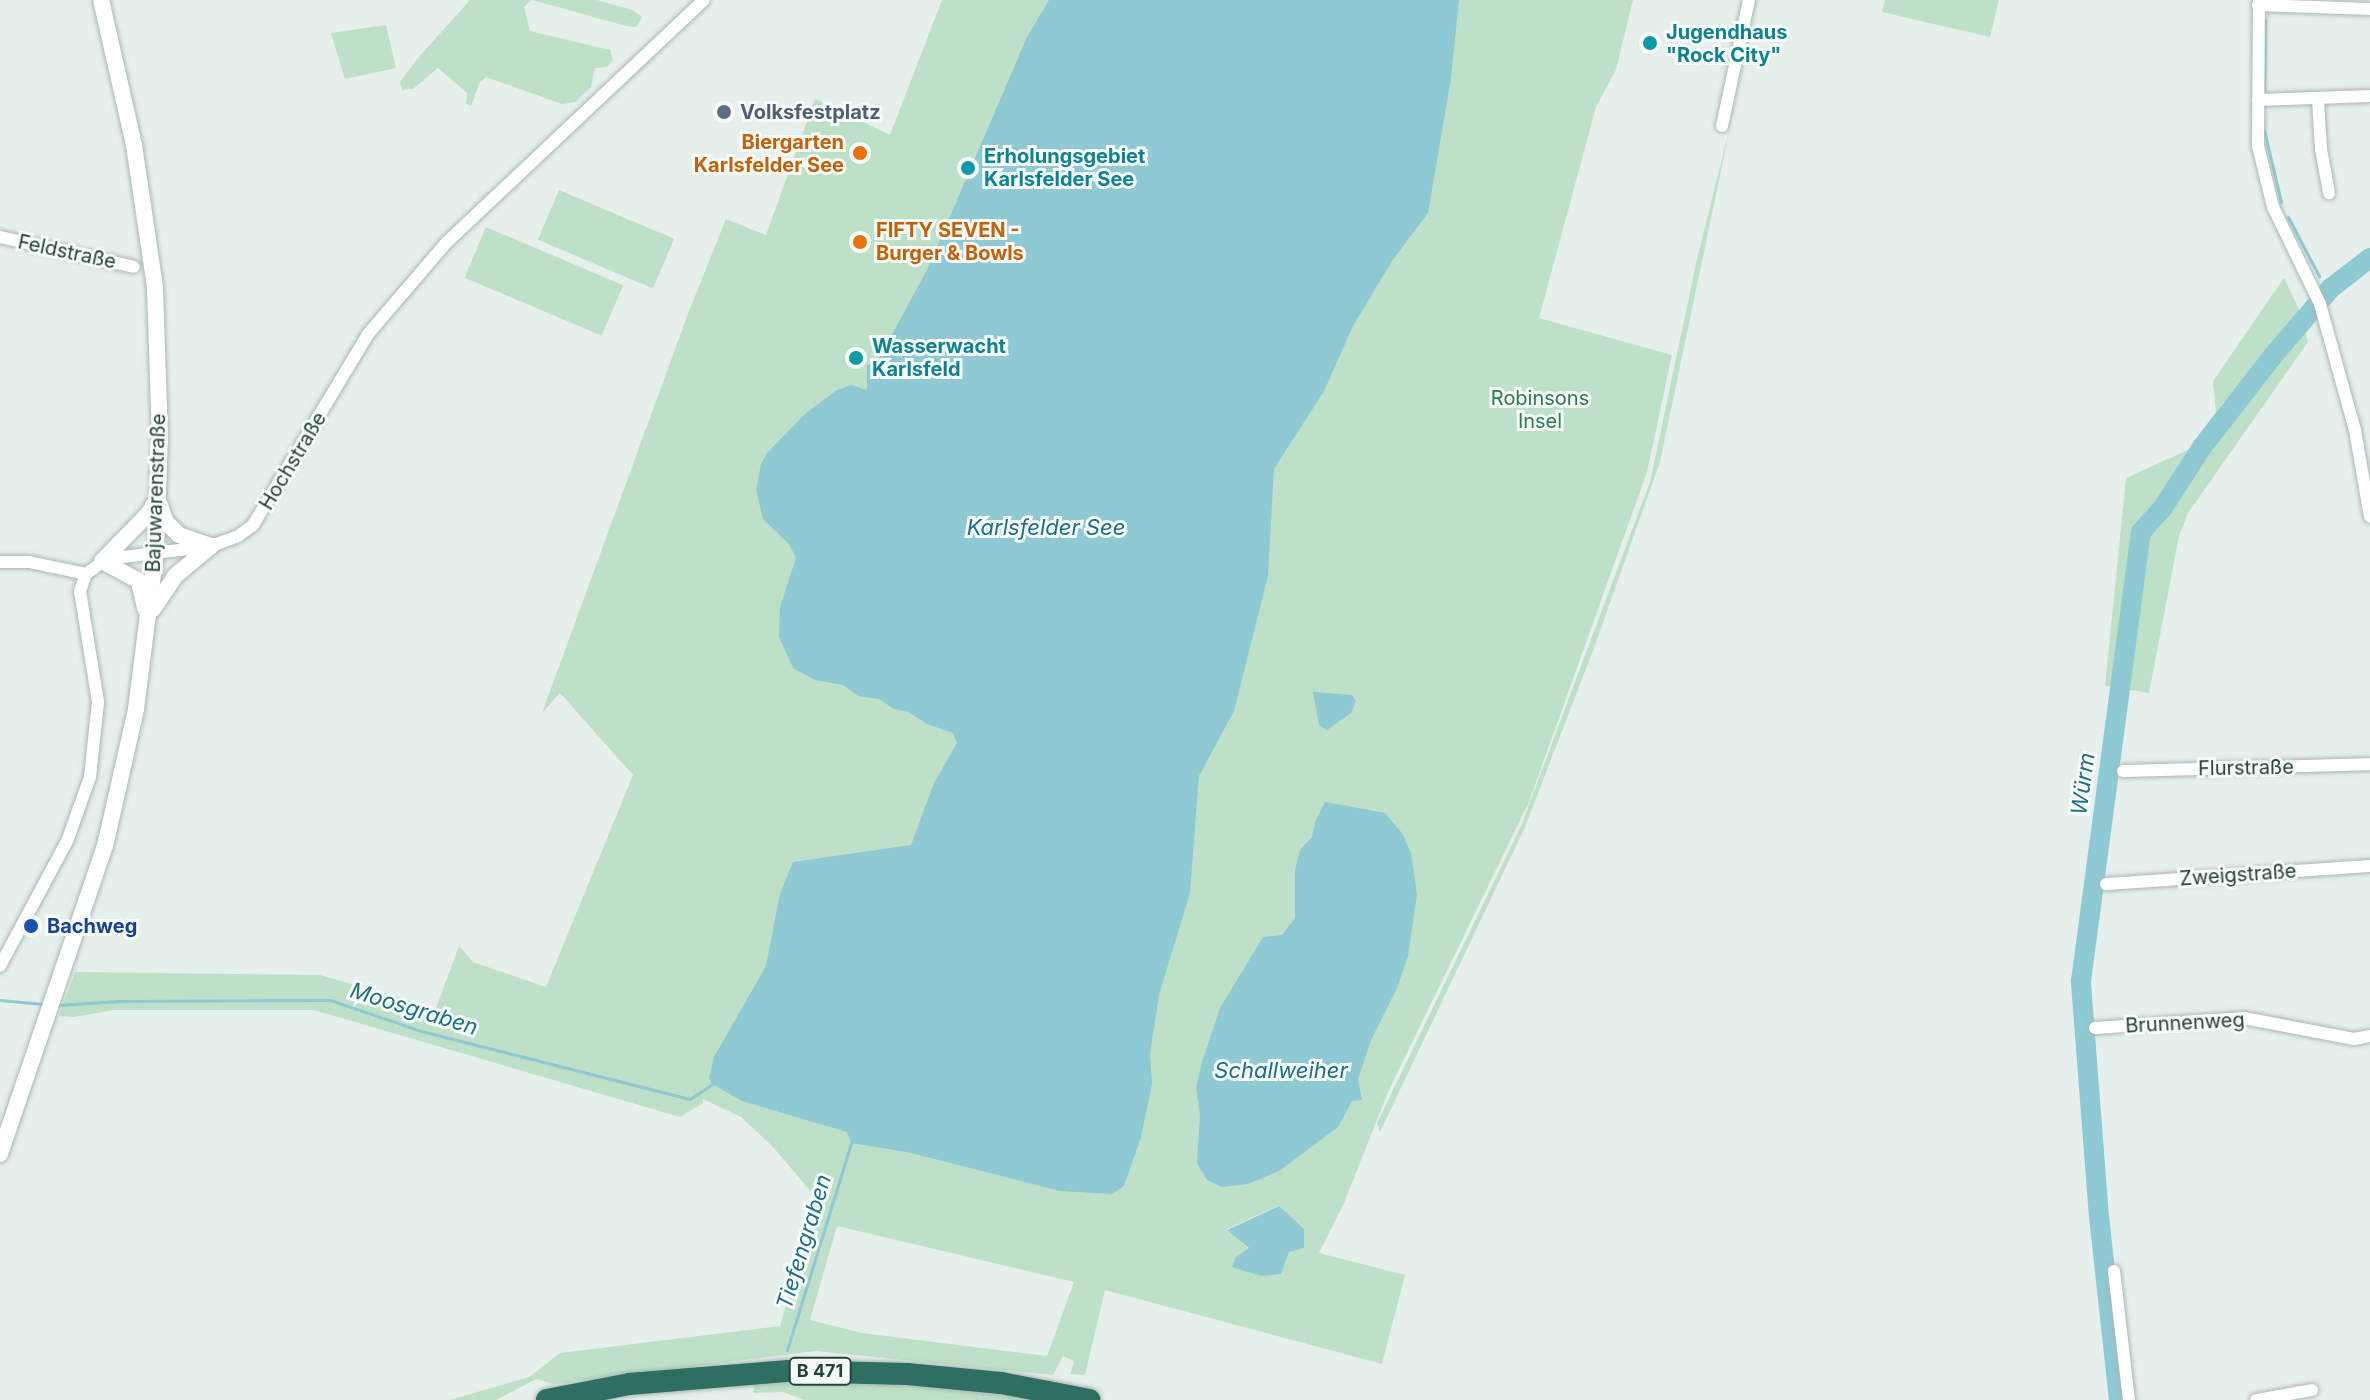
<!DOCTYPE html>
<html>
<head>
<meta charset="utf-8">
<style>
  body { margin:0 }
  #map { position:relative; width:2370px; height:1400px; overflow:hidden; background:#e6efeb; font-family:Inter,sans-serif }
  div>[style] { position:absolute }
  .green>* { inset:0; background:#bfe0c8; transform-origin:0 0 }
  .water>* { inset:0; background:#8ec9d4 }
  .stream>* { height:3px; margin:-1.5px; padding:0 1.5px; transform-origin:1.5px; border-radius:1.5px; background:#8ec9d4 }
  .river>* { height:20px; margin:-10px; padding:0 10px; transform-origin:10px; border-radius:10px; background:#8ec9d4 }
  .roads { filter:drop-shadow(0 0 2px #a8b8b2) drop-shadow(0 0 2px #a8b8b2) }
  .street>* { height:12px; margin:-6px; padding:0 6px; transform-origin:6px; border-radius:6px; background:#fff }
  .secondary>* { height:16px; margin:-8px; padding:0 8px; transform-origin:8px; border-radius:8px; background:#fff }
  .highway>* { height:22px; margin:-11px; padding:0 11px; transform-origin:11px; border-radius:11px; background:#2f6f62 }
  .dots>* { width:22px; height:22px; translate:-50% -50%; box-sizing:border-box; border:4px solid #f7fbf9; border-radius:50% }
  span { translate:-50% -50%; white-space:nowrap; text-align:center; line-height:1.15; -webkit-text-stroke:6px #f7fbf9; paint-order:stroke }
  .shield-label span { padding:2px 6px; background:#f7fbf9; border:2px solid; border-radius:6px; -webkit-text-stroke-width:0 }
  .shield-label { font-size:18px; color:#24423a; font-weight:700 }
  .culture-label { font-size:20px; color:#0d838f; font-weight:700 }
  .left { translate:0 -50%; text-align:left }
  .service-label { font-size:20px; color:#4e5e75; font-weight:700 }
  .food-label { font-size:20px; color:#c56008; font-weight:700 }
  .right { translate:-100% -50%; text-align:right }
  .street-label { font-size:20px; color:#24423a }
  .park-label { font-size:20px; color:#2d7a4b }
  .transit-label { font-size:20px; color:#164399; font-weight:700 }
  .water-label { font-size:22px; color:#1c6f80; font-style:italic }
</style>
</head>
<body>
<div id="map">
  <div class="green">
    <i style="clip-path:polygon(470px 0,597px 0,632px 10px,642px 17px,637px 27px,626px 26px,532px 0,524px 7px,530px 31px,610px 50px,613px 60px,607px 67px,595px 68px,591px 87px,576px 102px,562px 104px,486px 77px,480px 82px,471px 106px,466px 104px,467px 93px,438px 68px,413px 89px,402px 90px,400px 82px,417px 59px)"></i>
    <i style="clip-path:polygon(evenodd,942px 0,1633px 0,1616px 70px,1596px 107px,1539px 318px,1672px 355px,1647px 472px,1529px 802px,1388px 1092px,1344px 1203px,1319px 1253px,1405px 1275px,1382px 1364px,1105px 1290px,1085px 1375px,1070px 1374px,1074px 1361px,1063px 1356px,1053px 1375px,816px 1351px,553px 1384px,536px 1379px,496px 1400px,450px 1400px,529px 1377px,560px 1353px,780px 1326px,817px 1199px,773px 1147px,741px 1117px,703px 1099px,703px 1103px,680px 1117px,314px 1010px,114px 1010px,74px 1017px,59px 1016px,75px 972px,320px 975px,436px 1008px,459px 946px,473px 962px,546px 987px,633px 775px,560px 693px,542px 713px,689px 311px,726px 219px,766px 235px,815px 99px,890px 135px,942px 0,1278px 1206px,1304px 1229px,1289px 1252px,1236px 1257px,1249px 1249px,1227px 1229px,1278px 1206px,942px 0,837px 1226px,1074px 1282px,1047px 1356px,862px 1333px,810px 1320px,837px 1226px)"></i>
    <i style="clip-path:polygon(1885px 0,1999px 0,1990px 37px,1882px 12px)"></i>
    <i style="clip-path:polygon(386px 25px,396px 68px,345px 79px,331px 33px)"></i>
    <i style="clip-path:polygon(1731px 123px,1660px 462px,1594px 648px,1525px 827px,1380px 1132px,1377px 1123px,1521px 826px,1650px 482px,1697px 259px)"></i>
    <i style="left:559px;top:190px;width:125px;height:54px;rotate:23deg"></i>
    <i style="left:486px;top:227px;width:149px;height:55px;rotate:23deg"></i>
    <i style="clip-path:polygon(2284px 278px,2299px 309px,2308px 342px,2188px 513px,2179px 536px,2149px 693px,2105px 686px,2126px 478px,2190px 449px,2200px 440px,2228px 403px,2224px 401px,2216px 413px,2213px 381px)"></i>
    <i style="clip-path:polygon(848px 1382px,911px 1385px,1045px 1400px,805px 1400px,783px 1392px,753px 1393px,755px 1383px)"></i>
  </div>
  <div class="water">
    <i style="clip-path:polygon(1049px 0,1459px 0,1451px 78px,1428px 213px,1392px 261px,1353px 326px,1324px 391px,1274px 469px,1268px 576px,1234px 711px,1199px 776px,1190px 893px,1159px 995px,1150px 1054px,1152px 1084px,1141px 1137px,1124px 1186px,1112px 1194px,1060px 1191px,907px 1152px,851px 1143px,847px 1132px,742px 1101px,712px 1084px,709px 1078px,714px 1057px,766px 966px,780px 894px,793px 862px,911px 845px,934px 783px,957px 743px,953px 733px,927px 724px,908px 712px,894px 709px,879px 699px,858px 696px,843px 685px,815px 680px,793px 668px,779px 637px,780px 607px,796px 558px,789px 544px,763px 519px,756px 490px,761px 464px,767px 453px,805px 414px,837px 390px,851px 385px,867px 390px,867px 365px,874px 363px,881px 368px,884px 364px,878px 360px,927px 270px,1027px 37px)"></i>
    <i style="clip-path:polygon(1313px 692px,1352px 695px,1356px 701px,1351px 713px,1327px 730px,1319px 725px)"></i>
    <i style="clip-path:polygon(1325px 802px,1385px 813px,1402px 833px,1411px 853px,1417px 894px,1408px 956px,1397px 988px,1371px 1040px,1358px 1079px,1362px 1100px,1352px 1101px,1338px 1127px,1279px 1171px,1248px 1184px,1222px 1187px,1207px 1180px,1197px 1163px,1200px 1115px,1196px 1088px,1202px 1062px,1220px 1008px,1263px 937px,1282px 935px,1295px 918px,1295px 870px,1300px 850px,1312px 837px,1315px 822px)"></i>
    <i style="clip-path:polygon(1279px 1206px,1304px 1229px,1304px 1248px,1289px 1252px,1281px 1274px,1261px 1276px,1232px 1267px,1236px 1257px,1249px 1248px,1227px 1230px)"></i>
  </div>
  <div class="stream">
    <i style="left:2264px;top:91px;width:71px;rotate:-89.2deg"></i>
    <i style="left:2264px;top:130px;width:74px;rotate:76.7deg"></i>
    <i style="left:2288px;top:217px;width:67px;rotate:62.3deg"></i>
    <i style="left:2323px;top:290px;width:5px;rotate:68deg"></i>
    <i style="left:0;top:1000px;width:43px;rotate:5.3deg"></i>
    <i style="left:58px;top:1005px;width:63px;rotate:-3.6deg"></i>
    <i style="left:121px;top:1001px;width:209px;rotate:-0.3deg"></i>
    <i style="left:330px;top:1000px;width:96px;rotate:18.8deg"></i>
    <i style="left:421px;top:1031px;width:277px;rotate:14.2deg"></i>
    <i style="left:690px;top:1099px;width:27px;rotate:-34deg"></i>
    <i style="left:787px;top:1350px;width:217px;rotate:-72.8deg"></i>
  </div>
  <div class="river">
    <i style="left:2119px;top:1400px;width:184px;rotate:-96.2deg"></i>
    <i style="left:2099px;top:1217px;width:237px;rotate:-94.4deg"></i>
    <i style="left:2081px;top:981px;width:453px;rotate:-82.4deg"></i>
    <i style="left:2141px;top:532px;width:31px;rotate:-48deg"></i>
    <i style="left:2162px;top:509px;width:74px;rotate:-57.2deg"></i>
    <i style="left:2202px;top:447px;width:114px;rotate:-52.1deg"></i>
    <i style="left:2272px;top:357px;width:91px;rotate:-49.5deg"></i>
    <i style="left:2331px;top:288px;width:49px;rotate:-37.6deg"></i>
  </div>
  <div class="roads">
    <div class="street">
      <i style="left:2259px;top:0;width:146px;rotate:90.4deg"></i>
      <i style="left:2258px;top:146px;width:63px;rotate:76.2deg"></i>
      <i style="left:2273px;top:207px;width:108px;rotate:64.1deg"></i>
      <i style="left:2320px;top:304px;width:131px;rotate:74.5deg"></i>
      <i style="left:2355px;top:430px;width:88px;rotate:80.2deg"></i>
      <i style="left:2258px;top:5px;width:112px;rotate:2deg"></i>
      <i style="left:2318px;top:99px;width:50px;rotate:86.6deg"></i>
      <i style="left:2321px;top:149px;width:45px;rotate:79.7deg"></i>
      <i style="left:2258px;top:100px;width:112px;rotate:-2deg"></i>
      <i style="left:1722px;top:126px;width:129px;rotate:-77.9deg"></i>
      <i style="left:0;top:237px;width:137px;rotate:12.6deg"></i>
      <i style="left:0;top:562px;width:29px"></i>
      <i style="left:29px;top:562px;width:58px;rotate:11.9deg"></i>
      <i style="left:2123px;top:771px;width:247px;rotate:-1.6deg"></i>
      <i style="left:2106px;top:884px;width:265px;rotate:-3.9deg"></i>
      <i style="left:0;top:966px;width:144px;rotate:-61.8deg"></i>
      <i style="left:68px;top:839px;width:66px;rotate:-70.5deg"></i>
      <i style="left:90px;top:777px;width:75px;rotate:-83.9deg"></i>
      <i style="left:98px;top:702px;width:112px;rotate:-99.2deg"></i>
      <i style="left:80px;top:591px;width:18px;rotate:-71deg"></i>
      <i style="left:86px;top:574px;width:26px;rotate:-36deg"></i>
      <i style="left:107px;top:559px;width:105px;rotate:-7.1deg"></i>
      <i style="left:211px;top:546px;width:29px;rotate:-20deg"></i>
      <i style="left:238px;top:536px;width:19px;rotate:-36deg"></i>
      <i style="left:253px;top:525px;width:223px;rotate:-58.9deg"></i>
      <i style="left:368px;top:334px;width:120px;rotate:-49.4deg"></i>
      <i style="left:446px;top:243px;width:354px;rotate:-43.3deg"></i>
      <i style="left:2095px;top:1028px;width:149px;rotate:-3.8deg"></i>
      <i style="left:2244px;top:1018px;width:112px;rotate:10.8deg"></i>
      <i style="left:2354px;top:1039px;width:16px;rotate:-11deg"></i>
      <i style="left:2114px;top:1271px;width:130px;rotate:83.4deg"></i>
      <i style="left:2256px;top:1400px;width:57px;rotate:-10.1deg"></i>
    </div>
    <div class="secondary">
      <i style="left:160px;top:505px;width:18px;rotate:71deg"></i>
      <i style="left:166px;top:522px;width:18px;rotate:45deg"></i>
      <i style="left:179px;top:535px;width:34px;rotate:19deg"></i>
      <i style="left:145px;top:608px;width:28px;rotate:-103deg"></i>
      <i style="left:139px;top:581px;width:42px;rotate:-151.6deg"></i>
      <i style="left:102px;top:561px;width:67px;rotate:-45.6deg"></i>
      <i style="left:149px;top:513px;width:16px;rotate:-60deg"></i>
      <i style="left:153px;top:609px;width:40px;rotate:-56deg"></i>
      <i style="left:175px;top:576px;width:47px;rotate:-39.8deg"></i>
      <i style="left:0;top:1154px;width:325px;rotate:-71.2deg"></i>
      <i style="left:105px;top:846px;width:140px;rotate:-77.2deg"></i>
      <i style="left:136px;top:709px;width:159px;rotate:-82.8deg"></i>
      <i style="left:156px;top:551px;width:112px;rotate:-88deg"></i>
      <i style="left:160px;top:439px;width:152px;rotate:-91.9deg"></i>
      <i style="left:155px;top:287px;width:144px;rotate:-98.4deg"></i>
      <i style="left:134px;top:145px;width:149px;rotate:-102.8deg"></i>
    </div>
    <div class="highway">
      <i style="left:547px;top:1400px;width:84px;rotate:-11deg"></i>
      <i style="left:629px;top:1384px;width:160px;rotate:-4.7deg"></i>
      <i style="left:788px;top:1371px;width:119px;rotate:1.4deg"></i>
      <i style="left:907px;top:1374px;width:94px;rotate:5.5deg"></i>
      <i style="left:1001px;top:1383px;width:90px;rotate:10.9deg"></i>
    </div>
  </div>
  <div class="dots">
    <i style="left:1650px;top:43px;background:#0f9aa8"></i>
    <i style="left:724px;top:112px;background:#5c6f8a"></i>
    <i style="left:860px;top:153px;background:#e8710a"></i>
    <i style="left:968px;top:168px;background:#0f9aa8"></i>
    <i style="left:860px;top:242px;background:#e8710a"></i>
    <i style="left:856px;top:358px;background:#0f9aa8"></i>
    <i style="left:31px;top:926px;background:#1a4fb4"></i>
  </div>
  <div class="shield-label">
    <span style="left:820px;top:1371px">B 471</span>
  </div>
  <div class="culture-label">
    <span class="left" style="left:1666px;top:44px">Jugendhaus<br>"Rock City"</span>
    <span class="left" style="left:984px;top:168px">Erholungsgebiet<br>Karlsfelder See</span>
    <span class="left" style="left:872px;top:358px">Wasserwacht<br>Karlsfeld</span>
  </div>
  <div class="service-label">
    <span class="left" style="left:740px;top:112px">Volksfestplatz</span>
  </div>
  <div class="food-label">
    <span class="right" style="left:844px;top:154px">Biergarten<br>Karlsfelder See</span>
    <span class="left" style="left:876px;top:242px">FIFTY SEVEN -<br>Burger &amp; Bowls</span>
  </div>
  <div class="street-label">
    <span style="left:67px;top:252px;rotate:12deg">Feldstraße</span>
    <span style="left:293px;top:461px;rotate:-59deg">Hochstraße</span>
    <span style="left:156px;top:493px;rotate:-88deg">Bajuwarenstraße</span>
    <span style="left:2246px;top:768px;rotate:-1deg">Flurstraße</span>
    <span style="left:2238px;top:875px;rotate:-4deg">Zweigstraße</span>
    <span style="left:2185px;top:1023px;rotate:-3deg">Brunnenweg</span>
  </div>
  <div class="park-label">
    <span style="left:1540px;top:410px">Robinsons<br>Insel</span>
  </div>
  <div class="transit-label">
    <span class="left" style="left:47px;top:926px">Bachweg</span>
  </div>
  <div class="water-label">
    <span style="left:1046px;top:528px">Karlsfelder See</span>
    <span style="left:2083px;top:784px;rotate:-82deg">Würm</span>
    <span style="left:414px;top:1009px;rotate:17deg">Moosgraben</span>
    <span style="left:1281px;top:1071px">Schallweiher</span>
    <span style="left:804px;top:1242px;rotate:-73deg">Tiefengraben</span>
  </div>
</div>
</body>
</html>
